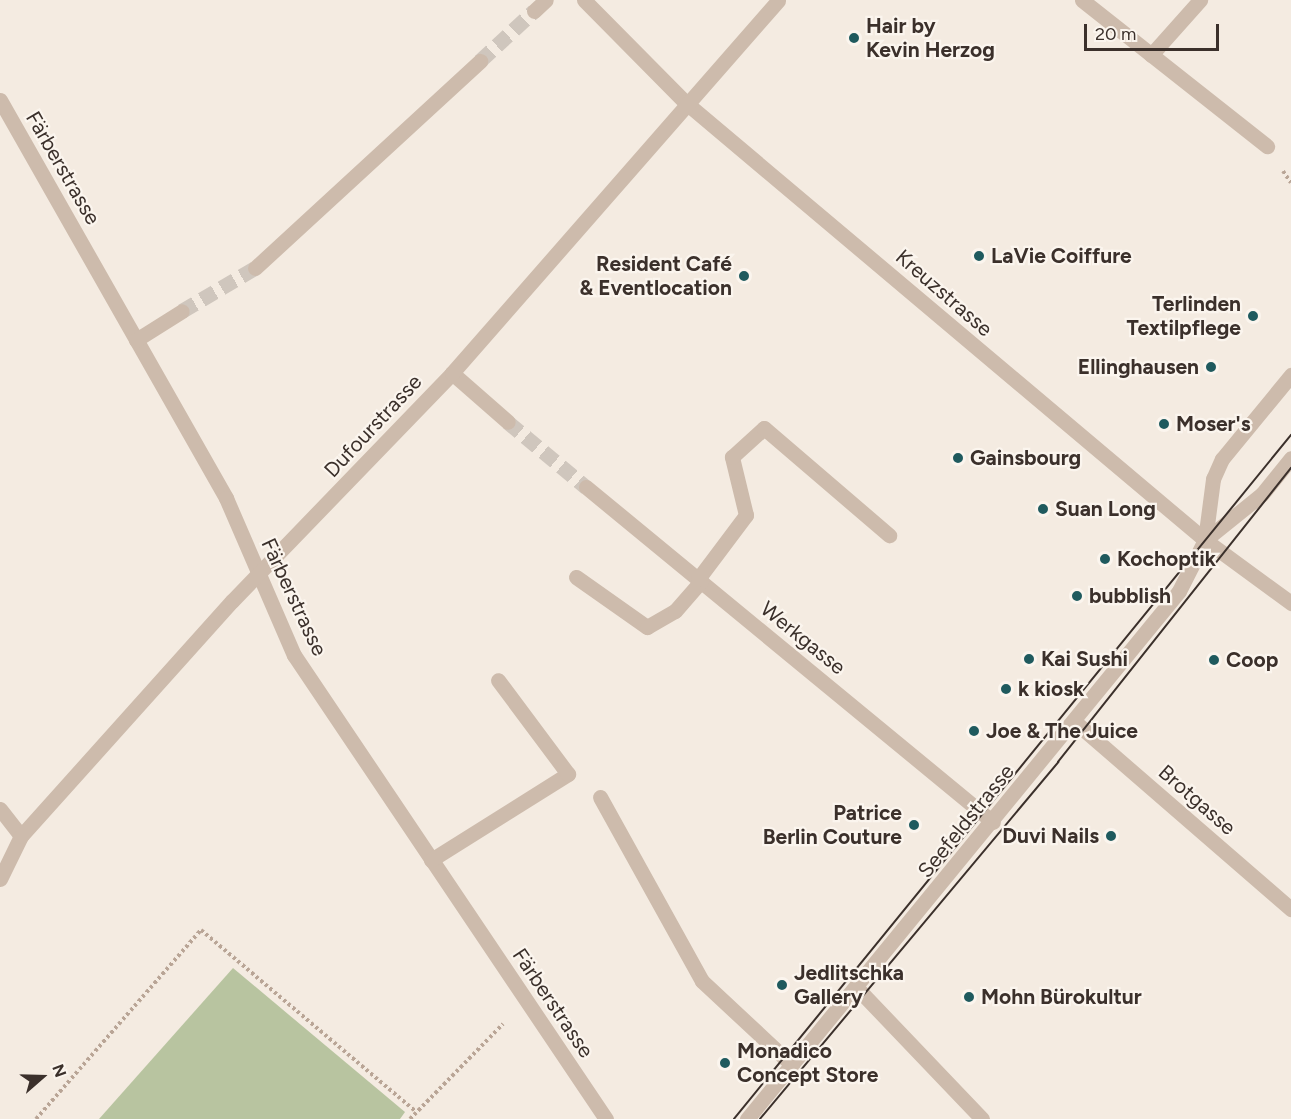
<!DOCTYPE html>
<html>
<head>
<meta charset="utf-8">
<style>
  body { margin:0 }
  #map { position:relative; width:1291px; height:1119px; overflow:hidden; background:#f4ebe1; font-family:Figtree,sans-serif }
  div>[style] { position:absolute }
  .green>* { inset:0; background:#b8c4a0 }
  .minor-tunnel>* { height:15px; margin-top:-7.5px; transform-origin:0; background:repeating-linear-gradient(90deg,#cfc6bd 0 15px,transparent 0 23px) }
  .path>* { height:4px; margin-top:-2px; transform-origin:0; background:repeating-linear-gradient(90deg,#b9a596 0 3px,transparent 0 6px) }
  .minor>* { height:15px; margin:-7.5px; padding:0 7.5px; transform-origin:7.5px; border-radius:7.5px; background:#cdbbac }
  .tram>* { height:1.5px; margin:-0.75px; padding:0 0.75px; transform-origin:0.75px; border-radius:0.75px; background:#3b302b }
  .dots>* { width:16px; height:16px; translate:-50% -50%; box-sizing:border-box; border:3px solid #fbf5ee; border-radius:50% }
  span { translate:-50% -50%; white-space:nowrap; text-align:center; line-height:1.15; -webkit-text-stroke:4.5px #fbf5ee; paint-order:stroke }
  .poi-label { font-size:21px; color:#3b302b; font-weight:700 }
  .left { translate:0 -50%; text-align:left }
  .right { translate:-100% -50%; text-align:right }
  .street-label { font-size:21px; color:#3b302b }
  .north { position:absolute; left:12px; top:1047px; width:60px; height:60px; -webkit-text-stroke:4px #fbf5ee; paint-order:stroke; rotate:70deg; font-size:16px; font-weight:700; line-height:24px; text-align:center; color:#3b302b }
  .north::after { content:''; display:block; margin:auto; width:21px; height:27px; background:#3b302b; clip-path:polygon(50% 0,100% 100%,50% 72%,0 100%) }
  .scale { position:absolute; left:1084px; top:24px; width:135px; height:27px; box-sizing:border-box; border:3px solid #3b302b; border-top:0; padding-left:8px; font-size:18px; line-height:21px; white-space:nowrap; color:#3b302b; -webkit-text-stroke:4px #fbf5ee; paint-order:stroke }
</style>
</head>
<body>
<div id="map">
  <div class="green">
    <i style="clip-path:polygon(233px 968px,405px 1112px,400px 1119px,99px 1119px)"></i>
  </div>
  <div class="minor-tunnel">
    <i style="left:480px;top:61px;width:74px;rotate:-42.8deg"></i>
    <i style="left:182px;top:311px;width:85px;rotate:-30.5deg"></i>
    <i style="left:508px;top:422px;width:102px;rotate:39.8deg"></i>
  </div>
  <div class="path">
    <i style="left:1283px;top:171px;width:14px;rotate:56deg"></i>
    <i style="left:36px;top:1119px;width:251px;rotate:-48.9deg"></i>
    <i style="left:201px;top:930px;width:282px;rotate:40.2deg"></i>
    <i style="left:410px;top:1119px;width:133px;rotate:-45.6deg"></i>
  </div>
  <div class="minor">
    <i style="left:584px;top:0;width:144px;rotate:45.3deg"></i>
    <i style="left:685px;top:102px;width:680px;rotate:40.11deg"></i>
    <i style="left:1205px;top:540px;width:107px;rotate:36.2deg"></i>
    <i style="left:1082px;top:0;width:236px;rotate:38.3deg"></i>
    <i style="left:534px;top:11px;width:16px;rotate:-43deg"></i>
    <i style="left:1151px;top:55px;width:74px;rotate:-48.3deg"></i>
    <i style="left:0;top:100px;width:458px;rotate:60.4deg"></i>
    <i style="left:226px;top:498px;width:171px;rotate:66.6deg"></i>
    <i style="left:294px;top:655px;width:559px;rotate:56.08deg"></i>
    <i style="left:255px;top:268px;width:306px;rotate:-42.6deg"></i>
    <i style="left:136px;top:340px;width:54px;rotate:-32.2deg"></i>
    <i style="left:452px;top:373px;width:74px;rotate:41.2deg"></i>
    <i style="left:586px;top:487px;width:527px;rotate:39.46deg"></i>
    <i style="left:1205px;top:540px;width:73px;rotate:-38.9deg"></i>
    <i style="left:1262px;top:494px;width:46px;rotate:-51.1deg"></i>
    <i style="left:576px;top:577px;width:87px;rotate:35.2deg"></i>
    <i style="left:647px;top:627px;width:32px;rotate:-30deg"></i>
    <i style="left:675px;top:611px;width:40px;rotate:-49deg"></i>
    <i style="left:698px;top:579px;width:80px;rotate:-53.1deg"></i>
    <i style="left:746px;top:515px;width:60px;rotate:-103.6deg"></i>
    <i style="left:732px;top:457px;width:43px;rotate:-42.2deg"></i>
    <i style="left:764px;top:428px;width:165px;rotate:40.6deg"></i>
    <i style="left:1075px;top:722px;width:286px;rotate:40.9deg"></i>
    <i style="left:600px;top:797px;width:210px;rotate:61deg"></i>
    <i style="left:702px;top:981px;width:123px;rotate:43deg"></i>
    <i style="left:0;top:809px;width:34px;rotate:52deg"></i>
    <i style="left:431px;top:860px;width:162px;rotate:-32.1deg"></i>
    <i style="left:568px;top:774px;width:117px;rotate:-126.7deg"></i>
    <i style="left:0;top:879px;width:48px;rotate:-64deg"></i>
    <i style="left:21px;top:836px;width:316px;rotate:-48.1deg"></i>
    <i style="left:232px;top:601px;width:317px;rotate:-46deg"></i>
    <i style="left:452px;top:373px;width:495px;rotate:-48.8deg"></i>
    <i style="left:857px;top:988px;width:181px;rotate:46.3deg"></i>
    <i style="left:747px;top:1119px;width:682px;rotate:-50.71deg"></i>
    <i style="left:1179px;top:591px;width:57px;rotate:-63deg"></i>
    <i style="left:1205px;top:540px;width:62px;rotate:-82.5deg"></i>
    <i style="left:1213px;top:479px;width:22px;rotate:-66deg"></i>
    <i style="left:1222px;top:459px;width:109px;rotate:-50.6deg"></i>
  </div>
  <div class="tram">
    <i style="left:734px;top:1119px;width:882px;rotate:-50.84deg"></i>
    <i style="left:760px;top:1119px;width:465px;rotate:-50.1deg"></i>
    <i style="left:1058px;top:762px;width:375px;rotate:-51.6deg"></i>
  </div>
  <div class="dots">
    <i style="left:854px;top:38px;background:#1f5a5e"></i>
    <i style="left:979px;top:256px;background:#1f5a5e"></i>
    <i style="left:744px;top:276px;background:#1f5a5e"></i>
    <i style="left:1253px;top:316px;background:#1f5a5e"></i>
    <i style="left:1211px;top:367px;background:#1f5a5e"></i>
    <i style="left:1164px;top:424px;background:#1f5a5e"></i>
    <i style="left:958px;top:458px;background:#1f5a5e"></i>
    <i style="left:1043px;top:509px;background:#1f5a5e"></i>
    <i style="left:1105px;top:559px;background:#1f5a5e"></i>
    <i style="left:1077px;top:596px;background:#1f5a5e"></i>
    <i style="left:1029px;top:659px;background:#1f5a5e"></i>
    <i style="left:1214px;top:660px;background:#1f5a5e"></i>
    <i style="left:1006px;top:689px;background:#1f5a5e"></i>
    <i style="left:974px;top:731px;background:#1f5a5e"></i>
    <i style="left:914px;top:825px;background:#1f5a5e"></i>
    <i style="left:1111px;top:836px;background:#1f5a5e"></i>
    <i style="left:782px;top:985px;background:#1f5a5e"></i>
    <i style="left:969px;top:997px;background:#1f5a5e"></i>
    <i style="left:725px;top:1063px;background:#1f5a5e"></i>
  </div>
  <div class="poi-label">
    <span class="left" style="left:866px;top:38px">Hair by<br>Kevin Herzog</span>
    <span class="left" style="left:991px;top:256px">LaVie Coiffure</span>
    <span class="right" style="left:732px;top:276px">Resident Café<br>&amp; Eventlocation</span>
    <span class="right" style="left:1241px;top:316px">Terlinden<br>Textilpflege</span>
    <span class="right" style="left:1199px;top:367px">Ellinghausen</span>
    <span class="left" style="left:1176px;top:424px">Moser's</span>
    <span class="left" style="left:970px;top:458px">Gainsbourg</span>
    <span class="left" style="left:1055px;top:509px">Suan Long</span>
    <span class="left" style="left:1117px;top:559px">Kochoptik</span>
    <span class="left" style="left:1089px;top:596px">bubblish</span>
    <span class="left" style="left:1041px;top:659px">Kai Sushi</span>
    <span class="left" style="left:1226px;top:660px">Coop</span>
    <span class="left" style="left:1018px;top:689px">k kiosk</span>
    <span class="left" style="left:986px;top:731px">Joe &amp; The Juice</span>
    <span class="right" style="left:902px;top:825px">Patrice<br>Berlin Couture</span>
    <span class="right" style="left:1099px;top:836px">Duvi Nails</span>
    <span class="left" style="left:794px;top:985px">Jedlitschka<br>Gallery</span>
    <span class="left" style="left:981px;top:997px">Mohn Bürokultur</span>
    <span class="left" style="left:737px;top:1063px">Monadico<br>Concept Store</span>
  </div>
  <div class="street-label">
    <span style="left:63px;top:168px;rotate:60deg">Färberstrasse</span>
    <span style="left:944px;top:293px;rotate:41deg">Kreuzstrasse</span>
    <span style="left:373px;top:426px;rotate:-47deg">Dufourstrasse</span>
    <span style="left:294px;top:597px;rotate:65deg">Färberstrasse</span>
    <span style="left:803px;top:638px;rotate:39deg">Werkgasse</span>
    <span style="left:1197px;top:800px;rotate:41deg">Brotgasse</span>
    <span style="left:966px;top:821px;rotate:-51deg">Seefeldstrasse</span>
    <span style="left:553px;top:1003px;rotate:56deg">Färberstrasse</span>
  </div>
  <div class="north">N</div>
  <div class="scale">20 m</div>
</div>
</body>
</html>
